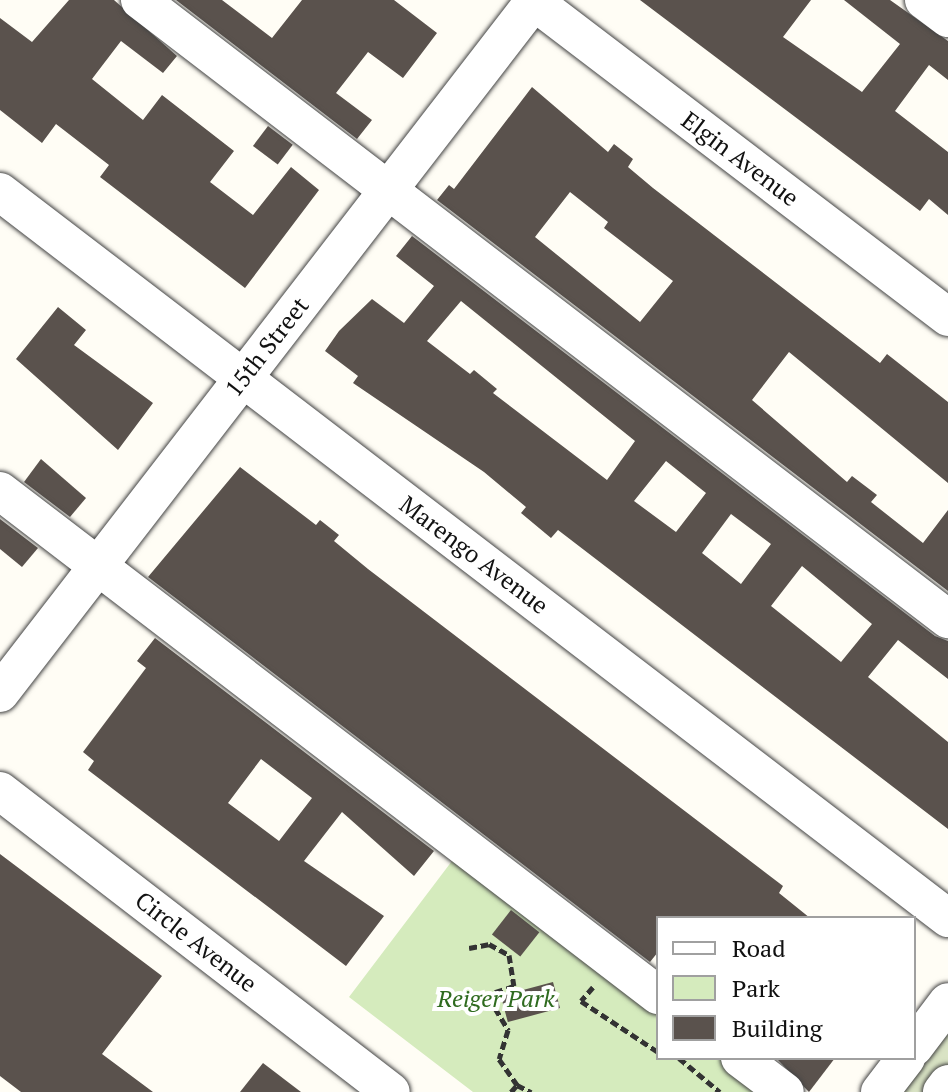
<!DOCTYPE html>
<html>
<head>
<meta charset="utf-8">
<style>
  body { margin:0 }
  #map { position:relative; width:948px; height:1092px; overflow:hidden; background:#fffdf5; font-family:"PT Serif",serif }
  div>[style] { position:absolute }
  .green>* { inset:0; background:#d5ebbd }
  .cemetery>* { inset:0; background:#d9e3c4 }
  .building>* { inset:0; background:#5a524d; transform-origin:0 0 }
  .path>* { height:5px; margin-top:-2.5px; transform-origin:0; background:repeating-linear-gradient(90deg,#333 0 8px,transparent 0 12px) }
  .roads { filter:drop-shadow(0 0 2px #444) drop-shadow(0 0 2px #444) }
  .minor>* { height:38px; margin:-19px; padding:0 19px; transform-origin:19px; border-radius:19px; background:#fff }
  span { translate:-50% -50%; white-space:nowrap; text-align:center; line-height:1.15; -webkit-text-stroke:8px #fff; paint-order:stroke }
  .street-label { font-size:24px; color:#111 }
  .park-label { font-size:24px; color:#2f6b1f; font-style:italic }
  .legend { position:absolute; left:656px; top:916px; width:260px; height:144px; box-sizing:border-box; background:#fff; border:2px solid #a0a0a0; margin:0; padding:10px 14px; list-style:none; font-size:24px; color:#111 }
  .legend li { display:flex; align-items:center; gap:16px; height:40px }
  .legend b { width:40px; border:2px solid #a0a0a0 }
</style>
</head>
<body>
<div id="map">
  <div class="green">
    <i style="clip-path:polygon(455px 857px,658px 1012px,658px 1058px,719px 1058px,764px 1092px,473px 1092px,349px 997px)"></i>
  </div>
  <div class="cemetery">
    <i style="clip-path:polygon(948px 1033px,948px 1092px,903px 1092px)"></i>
  </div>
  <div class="building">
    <i style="clip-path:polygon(69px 0,114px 0,177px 56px,163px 73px,121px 41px,92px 79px,143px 120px,162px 95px,234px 151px,210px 182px,253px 215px,291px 167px,319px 190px,245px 288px,100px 177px,109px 165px,56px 124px,42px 143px,0 110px,0 18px,32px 42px)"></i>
    <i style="clip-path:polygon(176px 0,222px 0,272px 38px,302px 0,394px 0,437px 33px,403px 78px,368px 52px,336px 93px,372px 120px,357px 139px)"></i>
    <i style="clip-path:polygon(640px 0,811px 0,783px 37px,862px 92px,900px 44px,844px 0,890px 0,948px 41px,948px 80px,929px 65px,895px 111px,948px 152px,948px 215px,929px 199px,920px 211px)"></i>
    <i style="clip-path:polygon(evenodd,532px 87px,608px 152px,614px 144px,633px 159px,628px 167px,653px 188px,880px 363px,887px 354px,948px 402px,948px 483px,789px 352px,752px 400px,847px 482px,852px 476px,877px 495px,871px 502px,923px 543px,948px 510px,948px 591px,437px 200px,449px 185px,454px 189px,532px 87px,570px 192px,608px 222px,604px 228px,673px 281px,640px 322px,535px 237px,570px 192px)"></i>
    <i style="left:268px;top:126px;width:31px;height:25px;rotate:37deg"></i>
    <i style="clip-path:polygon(evenodd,412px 236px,935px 636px,948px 641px,948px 679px,898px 640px,868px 677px,948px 742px,948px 829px,558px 530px,551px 538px,521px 513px,526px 507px,484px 472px,353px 383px,358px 376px,325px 351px,339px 331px,372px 299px,404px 323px,434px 286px,396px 256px,412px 236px,461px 301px,635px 441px,607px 480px,493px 393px,497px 389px,474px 370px,470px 374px,427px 341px,461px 301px,412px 236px,666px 461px,706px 493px,676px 532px,634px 501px,666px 461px,412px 236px,731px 514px,771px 544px,741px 584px,702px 553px,731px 514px,412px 236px,802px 566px,872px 624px,841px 662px,771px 606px,802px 566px)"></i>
    <i style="clip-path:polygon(58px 307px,86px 330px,74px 345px,153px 403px,118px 450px,16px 359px)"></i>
    <i style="clip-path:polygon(41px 459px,86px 498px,70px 517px,24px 482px)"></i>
    <i style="clip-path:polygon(240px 467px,316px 525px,320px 520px,339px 535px,334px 541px,368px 569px,783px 886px,779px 893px,810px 918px,658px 918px,658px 952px,650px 962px,148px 577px)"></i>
    <i style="clip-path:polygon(0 519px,38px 548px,22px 567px,0 549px)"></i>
    <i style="clip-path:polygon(evenodd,155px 638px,434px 851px,414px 876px,342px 812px,304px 861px,384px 916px,346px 966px,88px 770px,94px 761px,83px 752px,146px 668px,137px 661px,155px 638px,261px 759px,312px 798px,279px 841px,228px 803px,261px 759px)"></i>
    <i style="clip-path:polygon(0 854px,162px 976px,102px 1054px,153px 1092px,21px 1092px,0 1076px)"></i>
    <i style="left:511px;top:910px;width:36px;height:31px;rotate:38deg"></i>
    <i style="left:553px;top:982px;width:27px;height:54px;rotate:75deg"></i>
    <i style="clip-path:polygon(776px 1058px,835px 1058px,809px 1092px)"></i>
    <i style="clip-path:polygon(263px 1063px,301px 1092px,240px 1092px)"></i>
  </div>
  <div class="path">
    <i style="left:469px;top:948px;width:20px;rotate:-11deg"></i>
    <i style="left:489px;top:944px;width:23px;rotate:29deg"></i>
    <i style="left:509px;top:955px;width:31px;rotate:81deg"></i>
    <i style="left:514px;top:986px;width:20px;rotate:162deg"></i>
    <i style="left:495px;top:992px;width:16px;rotate:90deg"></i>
    <i style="left:495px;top:1008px;width:26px;rotate:59deg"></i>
    <i style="left:508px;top:1030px;width:30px;rotate:107deg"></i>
    <i style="left:499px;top:1059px;width:32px;rotate:55deg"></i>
    <i style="left:593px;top:987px;width:18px;rotate:131deg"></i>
    <i style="left:581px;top:1001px;width:92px;rotate:33.5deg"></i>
    <i style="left:679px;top:1058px;width:53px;rotate:39.7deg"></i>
    <i style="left:511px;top:1092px;width:9px;rotate:-49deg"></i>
    <i style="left:517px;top:1085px;width:16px;rotate:27deg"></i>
  </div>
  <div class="roads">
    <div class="minor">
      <i style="left:140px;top:0;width:1018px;rotate:37.46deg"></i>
      <i style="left:532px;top:0;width:523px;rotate:37.31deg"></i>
      <i style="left:924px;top:0;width:30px;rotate:37deg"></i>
      <i style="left:0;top:192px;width:1194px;rotate:37.45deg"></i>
      <i style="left:0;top:491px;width:829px;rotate:37.45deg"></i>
      <i style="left:0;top:693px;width:875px;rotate:-52.33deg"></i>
      <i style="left:0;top:791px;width:493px;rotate:37.6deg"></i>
      <i style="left:914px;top:1047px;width:56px;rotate:-52.9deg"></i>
      <i style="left:740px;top:1058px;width:56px;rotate:37.1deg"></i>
      <i style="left:880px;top:1092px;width:43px;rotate:-52.6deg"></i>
      <i style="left:942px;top:1092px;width:10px;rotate:-53deg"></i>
    </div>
  </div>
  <div class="street-label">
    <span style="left:740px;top:159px;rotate:37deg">Elgin Avenue</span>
    <span style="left:267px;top:347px;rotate:-52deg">15th Street</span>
    <span style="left:474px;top:555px;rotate:37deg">Marengo Avenue</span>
    <span style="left:196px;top:942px;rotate:38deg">Circle Avenue</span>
  </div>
  <div class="park-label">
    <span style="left:496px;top:999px">Reiger Park</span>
  </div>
  <ul class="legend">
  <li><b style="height:10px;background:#fff"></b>Road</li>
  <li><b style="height:22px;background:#d5ebbd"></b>Park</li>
  <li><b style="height:22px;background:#5a524d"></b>Building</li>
  </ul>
</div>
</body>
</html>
